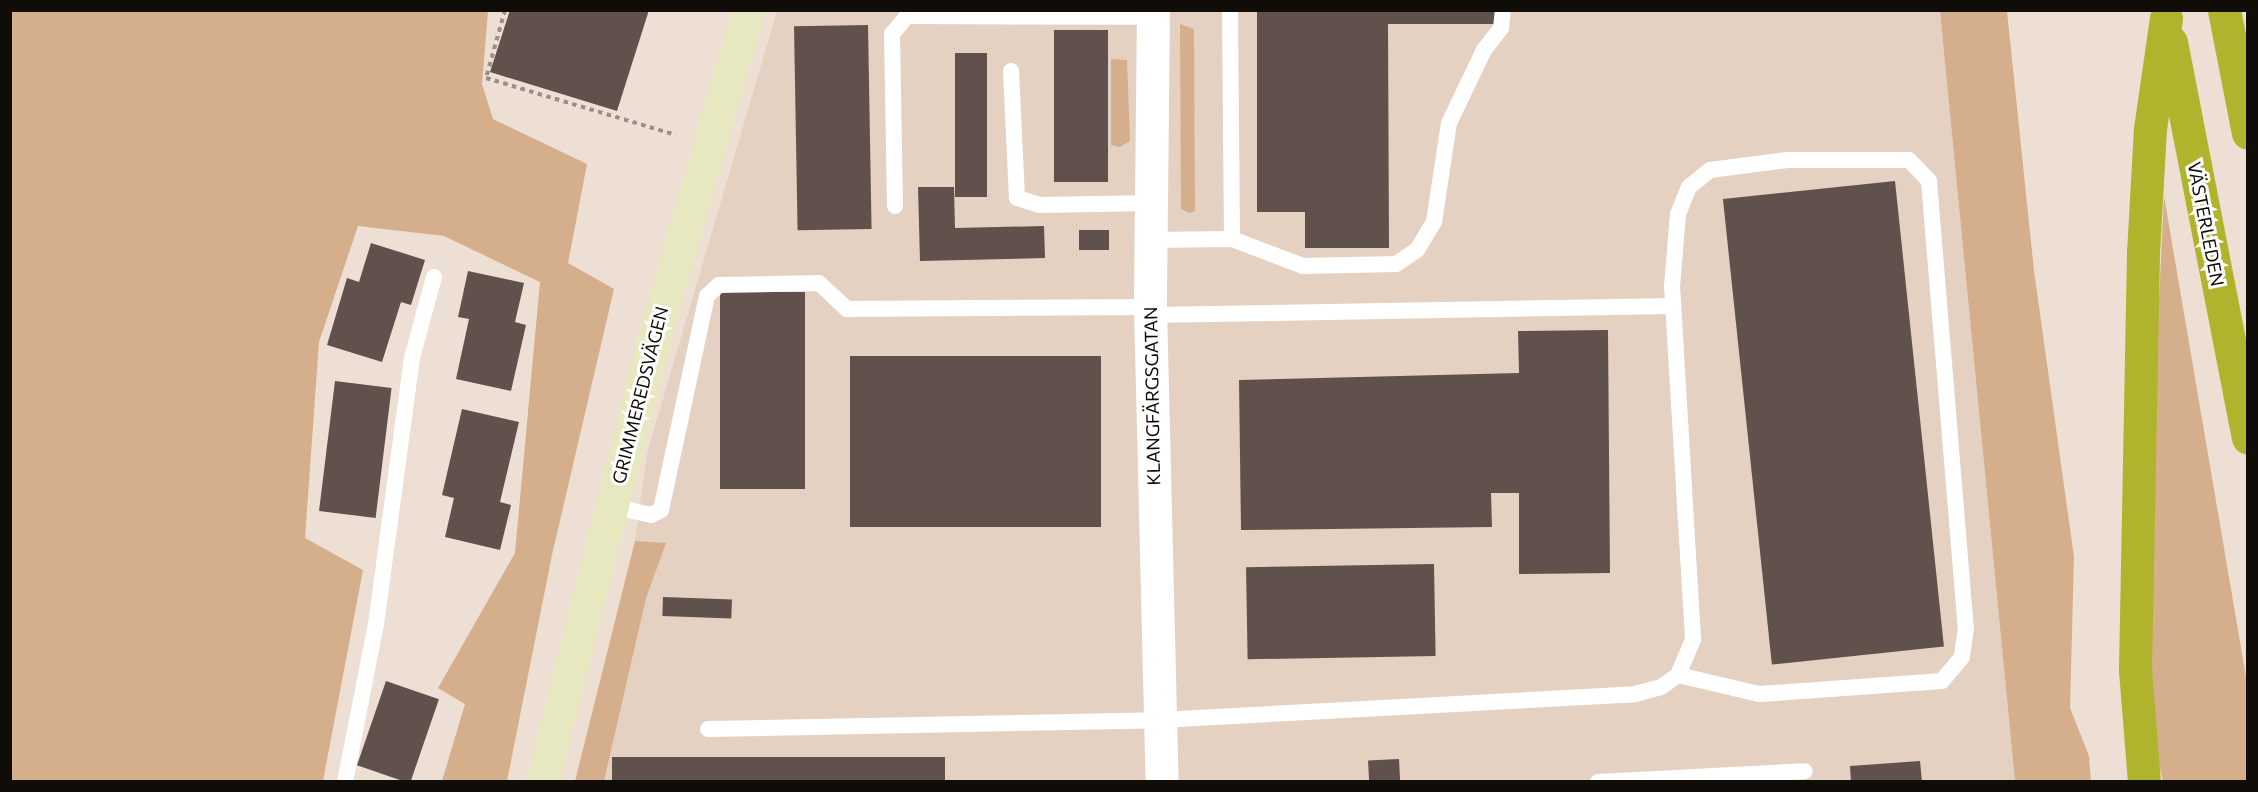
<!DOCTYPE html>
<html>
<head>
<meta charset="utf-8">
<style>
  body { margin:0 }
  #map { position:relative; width:2258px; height:792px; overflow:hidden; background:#eddfd4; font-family:Commissioner,sans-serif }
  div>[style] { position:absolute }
  .built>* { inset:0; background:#e5d1c1 }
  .green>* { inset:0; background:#d5ae8b }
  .building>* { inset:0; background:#60514c; transform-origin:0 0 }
  .path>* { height:4px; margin-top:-2px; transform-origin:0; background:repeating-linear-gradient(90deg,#998f87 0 4.5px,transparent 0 9px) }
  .lane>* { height:16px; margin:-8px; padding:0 8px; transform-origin:8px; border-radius:8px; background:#fff }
  .street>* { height:33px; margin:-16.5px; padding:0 16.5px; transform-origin:16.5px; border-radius:16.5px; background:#fff }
  .secondary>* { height:33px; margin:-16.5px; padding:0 16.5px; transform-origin:16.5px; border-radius:16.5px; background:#e7e8c0 }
  .highway>* { height:33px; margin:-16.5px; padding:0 16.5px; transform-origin:16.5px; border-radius:16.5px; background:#b0b42c }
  span { translate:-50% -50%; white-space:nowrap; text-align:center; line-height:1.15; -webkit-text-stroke:6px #fff; paint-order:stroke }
  .street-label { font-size:18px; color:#100c08 }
  .frame { position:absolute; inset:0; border:12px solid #100c08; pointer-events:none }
</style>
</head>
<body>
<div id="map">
  <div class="built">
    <i style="clip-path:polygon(777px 11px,1940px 11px,2015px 781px,575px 782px,635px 541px,647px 453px)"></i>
  </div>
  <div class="green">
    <i style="clip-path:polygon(10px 11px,488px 11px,482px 84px,493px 119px,587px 164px,568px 263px,614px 289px,552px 555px,507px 781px,442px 781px,465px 704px,438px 688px,515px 553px,540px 282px,444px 236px,358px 226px,319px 342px,305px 538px,363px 570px,323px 781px,11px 781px)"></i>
    <i style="clip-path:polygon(1940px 11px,2007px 11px,2034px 271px,2074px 557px,2070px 708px,2089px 756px,2091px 781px,2015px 781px)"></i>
    <i style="clip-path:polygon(1180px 24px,1194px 29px,1195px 211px,1189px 213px,1181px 209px)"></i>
    <i style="clip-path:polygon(1111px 59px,1127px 60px,1130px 141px,1120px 147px,1111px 145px)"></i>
    <i style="clip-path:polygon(2164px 196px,2247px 683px,2248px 781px,2163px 782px,2149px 716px,2146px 568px)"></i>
    <i style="clip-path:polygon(635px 541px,666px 543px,646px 598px,604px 781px,575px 781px)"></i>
  </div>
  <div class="building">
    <i style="clip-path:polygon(510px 10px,649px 10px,617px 111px,490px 72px)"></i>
    <i style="clip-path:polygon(1257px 10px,1496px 10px,1496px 24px,1388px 24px,1389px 248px,1305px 248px,1305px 212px,1257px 212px)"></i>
    <i style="left:868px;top:25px;width:204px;height:74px;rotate:89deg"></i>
    <i style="left:1054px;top:30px;width:54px;height:152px"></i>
    <i style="left:987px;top:53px;width:144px;height:32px;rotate:90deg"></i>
    <i style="left:1895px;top:181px;width:468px;height:173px;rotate:84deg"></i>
    <i style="clip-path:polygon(918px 187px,954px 187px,955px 228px,1044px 226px,1045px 258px,920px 261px)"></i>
    <i style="left:1079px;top:230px;width:30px;height:20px"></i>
    <i style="clip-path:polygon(371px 243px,425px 260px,411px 305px,401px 302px,382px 362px,327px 345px,347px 278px,359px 282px)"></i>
    <i style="clip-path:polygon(468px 271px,524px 283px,515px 322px,526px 325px,511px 391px,456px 379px,469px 319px,458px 317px)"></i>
    <i style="left:720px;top:292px;width:85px;height:197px"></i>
    <i style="clip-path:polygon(1608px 330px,1610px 573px,1519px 574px,1519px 493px,1491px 493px,1492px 527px,1241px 530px,1239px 380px,1519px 373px,1518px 331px)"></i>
    <i style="left:1101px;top:356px;width:171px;height:251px;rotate:90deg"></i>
    <i style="left:335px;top:381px;width:57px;height:131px;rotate:7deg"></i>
    <i style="clip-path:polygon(462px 409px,519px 422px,500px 502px,511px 505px,500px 550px,445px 537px,454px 498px,442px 495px)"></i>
    <i style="left:1434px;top:564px;width:92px;height:188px;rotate:89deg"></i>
    <i style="left:663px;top:597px;width:69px;height:19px;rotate:2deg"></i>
    <i style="left:386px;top:681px;width:56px;height:89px;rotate:19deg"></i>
    <i style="left:945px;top:757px;width:25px;height:333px;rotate:90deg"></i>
    <i style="left:1399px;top:759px;width:22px;height:31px;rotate:87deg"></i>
    <i style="clip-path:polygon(1920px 761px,1922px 782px,1851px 782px,1850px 766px)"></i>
  </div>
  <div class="path">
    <i style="left:505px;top:10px;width:71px;rotate:105.6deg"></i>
    <i style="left:486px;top:78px;width:198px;rotate:16.7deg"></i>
  </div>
  <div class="lane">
    <i style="left:1230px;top:10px;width:229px;rotate:89.5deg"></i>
    <i style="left:1011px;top:71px;width:127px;rotate:87.3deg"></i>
    <i style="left:1017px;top:198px;width:24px;rotate:17deg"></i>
    <i style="left:1040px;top:205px;width:110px;rotate:-1deg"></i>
    <i style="left:895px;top:206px;width:172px;rotate:-91deg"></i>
    <i style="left:892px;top:34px;width:23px;rotate:-50deg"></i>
    <i style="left:907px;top:16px;width:246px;rotate:0.2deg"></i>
    <i style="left:1149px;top:240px;width:83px;rotate:-0.7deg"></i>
    <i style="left:1232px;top:239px;width:76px;rotate:20.8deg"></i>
    <i style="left:1303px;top:266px;width:93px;rotate:-1.2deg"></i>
    <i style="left:1396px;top:264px;width:25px;rotate:-34deg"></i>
    <i style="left:1417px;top:250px;width:33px;rotate:-59deg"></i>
    <i style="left:1434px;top:222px;width:100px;rotate:-81.4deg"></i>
    <i style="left:1449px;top:123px;width:81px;rotate:-64.4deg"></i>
    <i style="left:1484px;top:50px;width:28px;rotate:-52deg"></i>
    <i style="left:1501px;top:28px;width:18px;rotate:-84deg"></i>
    <i style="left:1150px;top:315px;width:523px;rotate:-0.99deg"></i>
    <i style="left:612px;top:506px;width:40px;rotate:13deg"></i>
    <i style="left:651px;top:515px;width:11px;rotate:-27deg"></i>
    <i style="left:661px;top:510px;width:219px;rotate:-77.9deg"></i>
    <i style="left:707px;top:296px;width:16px;rotate:-43deg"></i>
    <i style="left:719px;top:285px;width:100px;rotate:-1.1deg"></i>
    <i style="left:819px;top:283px;width:38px;rotate:43deg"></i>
    <i style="left:847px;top:309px;width:303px;rotate:-0.4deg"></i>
    <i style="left:708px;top:729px;width:452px;rotate:-1.1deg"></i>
    <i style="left:1160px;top:720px;width:476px;rotate:-3.1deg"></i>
    <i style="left:1635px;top:694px;width:27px;rotate:-15deg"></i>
    <i style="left:1661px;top:687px;width:21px;rotate:-35deg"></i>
    <i style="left:1678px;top:675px;width:39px;rotate:-67deg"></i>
    <i style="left:1693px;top:639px;width:353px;rotate:-93.4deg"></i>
    <i style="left:1672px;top:287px;width:73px;rotate:-85.3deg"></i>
    <i style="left:1678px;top:214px;width:29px;rotate:-68deg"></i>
    <i style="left:1689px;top:187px;width:27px;rotate:-39deg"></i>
    <i style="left:1710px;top:170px;width:78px;rotate:-7.4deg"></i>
    <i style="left:1787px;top:160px;width:122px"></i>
    <i style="left:1909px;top:160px;width:29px;rotate:46deg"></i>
    <i style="left:1929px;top:181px;width:449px;rotate:85.3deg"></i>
    <i style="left:1966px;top:628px;width:29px;rotate:98deg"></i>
    <i style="left:1962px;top:657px;width:31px;rotate:130deg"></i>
    <i style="left:1942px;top:681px;width:183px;rotate:175.9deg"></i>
    <i style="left:1759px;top:694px;width:83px;rotate:-166.8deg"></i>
    <i style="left:345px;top:782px;width:161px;rotate:-78.9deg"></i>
    <i style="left:376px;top:624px;width:268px;rotate:-82.3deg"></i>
    <i style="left:412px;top:358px;width:84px;rotate:-74.8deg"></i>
    <i style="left:1598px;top:782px;width:207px;rotate:-3deg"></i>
  </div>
  <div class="street">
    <i style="left:1153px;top:10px;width:297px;rotate:90.6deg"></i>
    <i style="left:1150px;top:307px;width:475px;rotate:88.6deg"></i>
  </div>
  <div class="secondary">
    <i style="left:542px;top:782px;width:461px;rotate:-75.8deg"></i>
    <i style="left:655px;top:335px;width:338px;rotate:-74deg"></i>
  </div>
  <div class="highway">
    <i style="left:2224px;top:10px;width:125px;rotate:79deg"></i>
    <i style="left:2171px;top:42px;width:403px;rotate:79deg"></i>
    <i style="left:2144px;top:782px;width:112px;rotate:-94.6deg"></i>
    <i style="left:2135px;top:670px;width:417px;rotate:-88.9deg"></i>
    <i style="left:2143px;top:253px;width:124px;rotate:-86.8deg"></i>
    <i style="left:2150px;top:129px;width:112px;rotate:-81.8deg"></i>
  </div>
  <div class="street-label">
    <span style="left:2206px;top:224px;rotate:79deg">VÄSTERLEDEN</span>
    <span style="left:640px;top:395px;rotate:-76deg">GRIMMEREDSVÄGEN</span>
    <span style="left:1152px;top:396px;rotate:-91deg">KLANGFÄRGSGATAN</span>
  </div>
  <div class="frame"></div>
</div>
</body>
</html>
